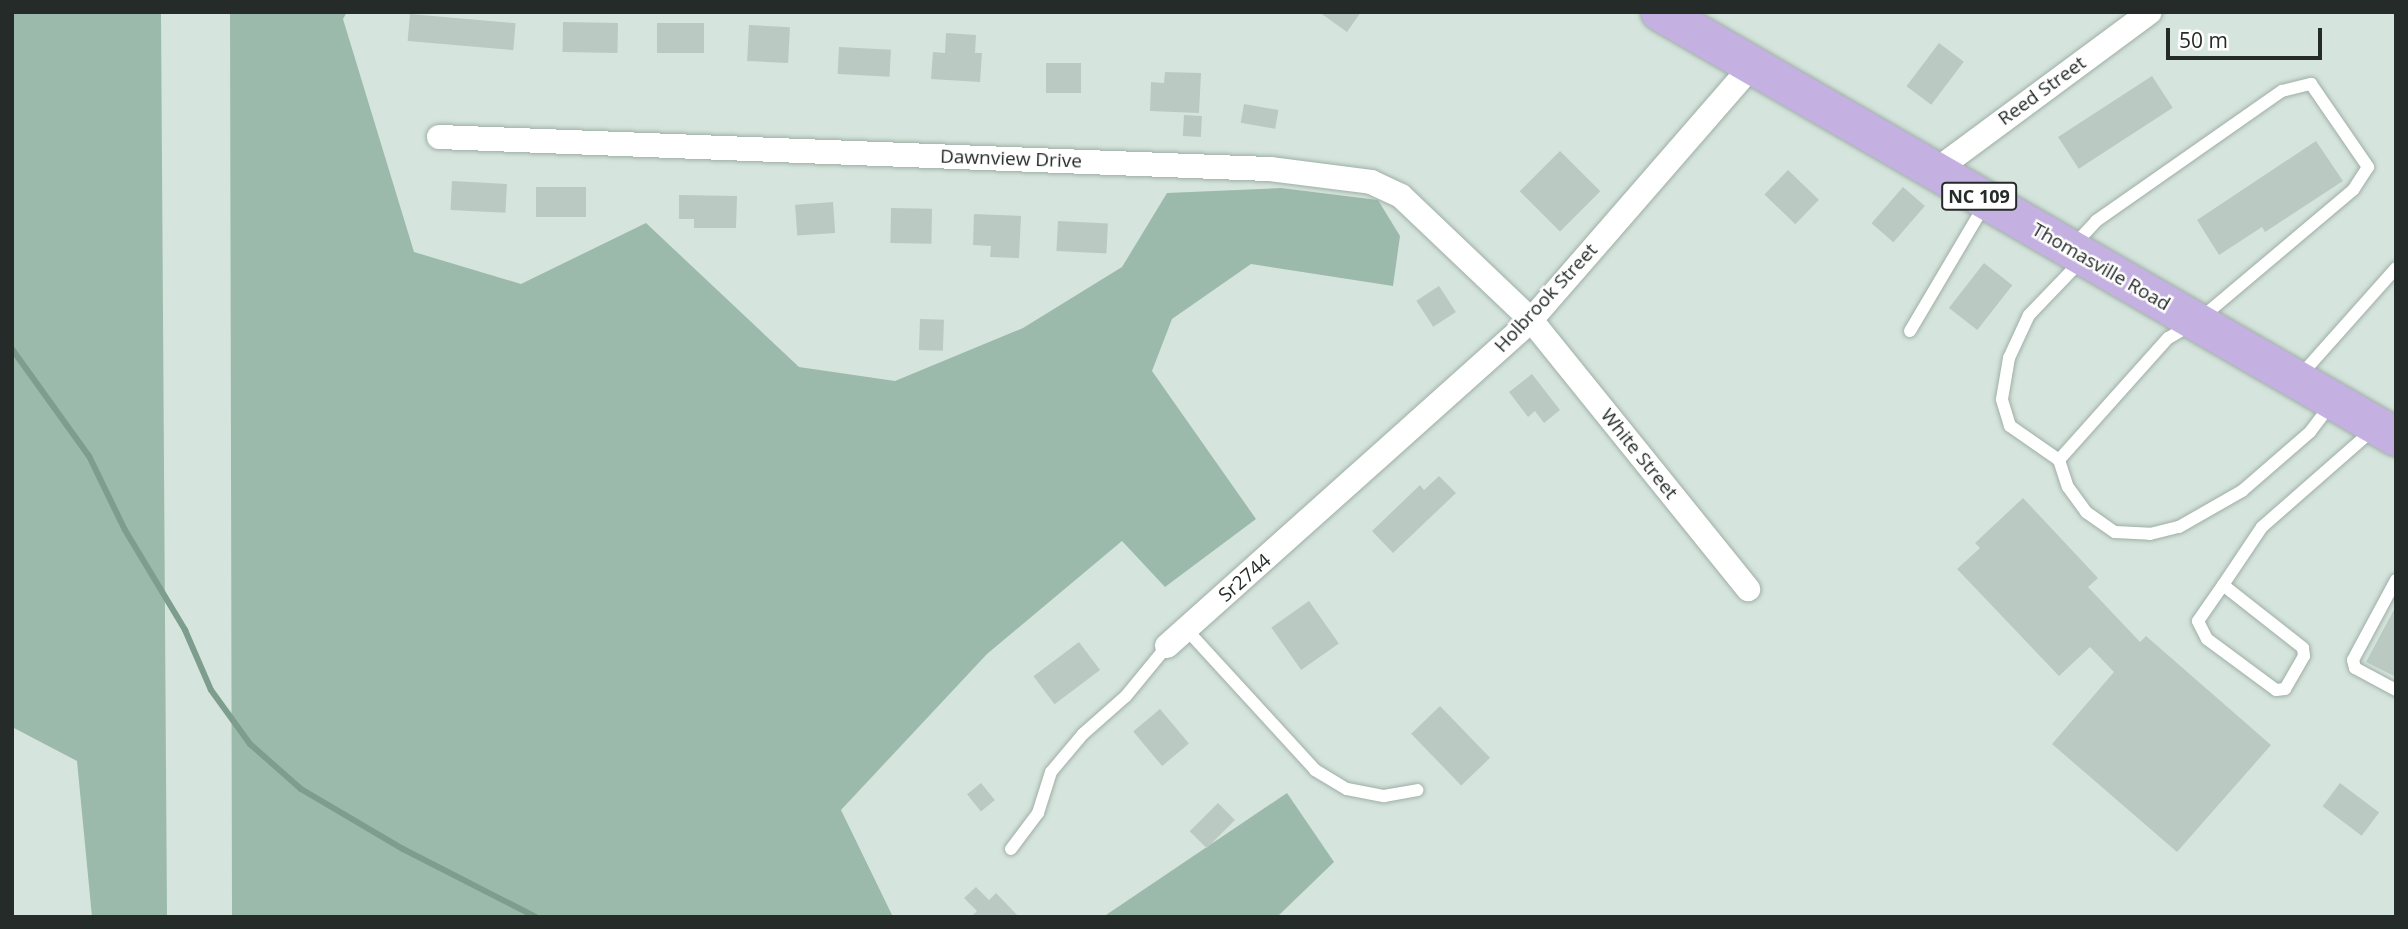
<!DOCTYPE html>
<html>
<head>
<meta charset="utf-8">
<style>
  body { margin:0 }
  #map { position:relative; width:2408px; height:929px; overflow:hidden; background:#d5e5dd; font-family:"Open Sans",sans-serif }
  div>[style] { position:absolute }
  .green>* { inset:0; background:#9cbaab }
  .stream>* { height:6px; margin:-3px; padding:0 3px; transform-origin:3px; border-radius:3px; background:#7d9d8d }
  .building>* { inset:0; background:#bacac2; transform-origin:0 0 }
  .roads { filter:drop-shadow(0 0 2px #9faea6) drop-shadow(0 0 2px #9faea6) }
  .service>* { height:12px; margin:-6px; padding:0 6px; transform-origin:6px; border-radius:6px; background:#fff }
  .minor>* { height:24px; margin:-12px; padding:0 12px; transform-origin:12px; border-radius:12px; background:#fff }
  .primary>* { height:38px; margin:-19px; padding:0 19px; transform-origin:19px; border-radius:19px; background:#c4b1e1 }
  span { translate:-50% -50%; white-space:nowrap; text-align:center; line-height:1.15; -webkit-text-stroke:5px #fff; paint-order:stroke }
  .shield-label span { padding:2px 5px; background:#fff; border:2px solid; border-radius:5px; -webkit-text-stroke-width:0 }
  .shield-label { font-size:18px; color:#252b28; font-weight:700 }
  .street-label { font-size:19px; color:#252b28 }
  .frame { position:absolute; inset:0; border:14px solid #252b28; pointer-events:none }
  .scale { position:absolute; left:2166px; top:28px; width:156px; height:32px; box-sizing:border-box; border:4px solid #252b28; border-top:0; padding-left:9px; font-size:21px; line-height:24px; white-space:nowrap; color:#252b28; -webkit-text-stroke:5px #fff; paint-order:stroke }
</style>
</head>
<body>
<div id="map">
  <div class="green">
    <i style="clip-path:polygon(12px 12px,161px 12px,167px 917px,92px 917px,77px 761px,12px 727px)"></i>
    <i style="clip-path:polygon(230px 12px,347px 12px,343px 19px,414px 252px,521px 284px,646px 223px,799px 367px,895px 381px,1023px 328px,1122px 267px,1167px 193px,1281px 188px,1378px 200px,1400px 236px,1393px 286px,1251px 264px,1172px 319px,1152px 371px,1256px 519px,1165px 587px,1122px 541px,987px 654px,841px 810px,893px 917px,232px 917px)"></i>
    <i style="clip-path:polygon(1287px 793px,1334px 862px,1277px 917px,1103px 917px)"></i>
  </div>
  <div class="stream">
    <i style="left:12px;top:349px;width:132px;rotate:54.3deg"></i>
    <i style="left:89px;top:456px;width:82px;rotate:64.1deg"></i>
    <i style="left:125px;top:530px;width:117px;rotate:59deg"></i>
    <i style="left:185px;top:630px;width:65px;rotate:66.6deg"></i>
    <i style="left:211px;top:690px;width:67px;rotate:54.2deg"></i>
    <i style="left:250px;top:744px;width:68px;rotate:41.4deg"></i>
    <i style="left:301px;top:789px;width:118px;rotate:30.5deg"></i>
    <i style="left:403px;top:849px;width:149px;rotate:27.1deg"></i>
  </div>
  <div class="building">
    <i style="clip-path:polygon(1319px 12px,1361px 12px,1347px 32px)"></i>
    <i style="left:410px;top:14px;width:106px;height:27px;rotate:5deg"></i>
    <i style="left:563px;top:22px;width:55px;height:30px;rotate:1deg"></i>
    <i style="left:657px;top:23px;width:47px;height:30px"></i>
    <i style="left:749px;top:25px;width:41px;height:36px;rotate:3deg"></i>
    <i style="clip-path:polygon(946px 33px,976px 35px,975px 53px,982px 53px,980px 82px,931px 79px,933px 52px,945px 53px)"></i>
    <i style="left:1939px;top:43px;width:31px;height:54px;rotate:37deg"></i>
    <i style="left:839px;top:47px;width:52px;height:27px;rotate:3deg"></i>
    <i style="left:1046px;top:63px;width:35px;height:30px"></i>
    <i style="clip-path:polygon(1165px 72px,1201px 73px,1199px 113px,1150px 111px,1151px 82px,1164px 83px)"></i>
    <i style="left:2152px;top:76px;width:38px;height:112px;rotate:57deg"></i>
    <i style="left:1244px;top:104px;width:35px;height:19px;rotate:10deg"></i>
    <i style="left:1184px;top:115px;width:18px;height:21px;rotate:3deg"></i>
    <i style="clip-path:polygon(2316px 141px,2343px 181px,2265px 232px,2262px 227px,2219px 255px,2197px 220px)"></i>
    <i style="left:1560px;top:151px;width:57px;height:57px;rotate:45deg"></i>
    <i style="left:1788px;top:170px;width:43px;height:34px;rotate:44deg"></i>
    <i style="left:452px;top:181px;width:55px;height:29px;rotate:3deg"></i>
    <i style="left:586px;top:187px;width:30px;height:50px;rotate:90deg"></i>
    <i style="left:1903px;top:187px;width:29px;height:48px;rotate:41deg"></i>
    <i style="clip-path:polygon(679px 195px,737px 196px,736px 228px,694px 228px,694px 219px,679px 219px)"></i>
    <i style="left:833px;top:202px;width:31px;height:38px;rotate:86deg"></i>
    <i style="left:891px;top:208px;width:41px;height:35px;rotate:1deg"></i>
    <i style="clip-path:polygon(974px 214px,1021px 216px,1019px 258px,990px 257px,991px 246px,973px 245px)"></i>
    <i style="left:1058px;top:221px;width:50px;height:30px;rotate:3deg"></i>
    <i style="left:1984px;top:263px;width:36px;height:57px;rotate:38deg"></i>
    <i style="left:1439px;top:286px;width:31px;height:27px;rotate:57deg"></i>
    <i style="left:920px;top:319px;width:24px;height:31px;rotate:2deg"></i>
    <i style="clip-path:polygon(1532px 374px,1560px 410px,1544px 423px,1535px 411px,1528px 417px,1509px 392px)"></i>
    <i style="clip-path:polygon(1439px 476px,1456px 493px,1393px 553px,1372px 531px,1420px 485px,1424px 490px)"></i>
    <i style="clip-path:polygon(2023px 498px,2098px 578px,2088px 587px,2140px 642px,2146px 636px,2271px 745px,2177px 852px,2052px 744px,2114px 672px,2090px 647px,2059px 676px,1957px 569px,1980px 548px,1975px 543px)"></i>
    <i style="left:1309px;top:601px;width:52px;height:46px;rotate:55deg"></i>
    <i style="clip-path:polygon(2396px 606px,2396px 677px,2366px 662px)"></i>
    <i style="left:1079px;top:642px;width:35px;height:57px;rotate:53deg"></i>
    <i style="left:1440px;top:706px;width:72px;height:40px;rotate:46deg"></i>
    <i style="left:1160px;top:709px;width:45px;height:35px;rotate:50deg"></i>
    <i style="left:981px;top:783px;width:22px;height:18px;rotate:51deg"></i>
    <i style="left:2340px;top:783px;width:49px;height:29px;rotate:37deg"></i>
    <i style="left:1218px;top:803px;width:24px;height:40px;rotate:45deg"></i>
    <i style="clip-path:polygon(976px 887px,989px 900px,996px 893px,1019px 917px,971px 917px,977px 911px,964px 898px)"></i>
  </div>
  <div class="roads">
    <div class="service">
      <i style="left:2073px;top:246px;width:34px;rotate:-47deg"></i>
      <i style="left:2096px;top:221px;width:227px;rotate:-35deg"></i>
      <i style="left:2282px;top:91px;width:30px;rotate:-14deg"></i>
      <i style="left:2311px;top:84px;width:101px;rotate:55.5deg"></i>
      <i style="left:2368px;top:167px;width:27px;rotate:123deg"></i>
      <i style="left:2353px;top:190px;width:205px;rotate:139.9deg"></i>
      <i style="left:2196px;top:322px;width:32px;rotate:150deg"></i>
      <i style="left:2168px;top:338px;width:164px;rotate:131.8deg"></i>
      <i style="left:2059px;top:460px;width:28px;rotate:72deg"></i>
      <i style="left:2068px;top:487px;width:31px;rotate:54deg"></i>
      <i style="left:2086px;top:512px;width:35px;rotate:35deg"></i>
      <i style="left:2115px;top:532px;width:35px;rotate:3deg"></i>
      <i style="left:2150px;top:534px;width:30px;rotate:-14deg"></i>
      <i style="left:2179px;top:527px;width:73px;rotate:-29.7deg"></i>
      <i style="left:2242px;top:491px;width:90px;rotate:-40.9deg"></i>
      <i style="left:2310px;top:432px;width:34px;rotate:-53deg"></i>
      <i style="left:1910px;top:331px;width:147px;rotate:-59.4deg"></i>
      <i style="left:2299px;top:377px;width:146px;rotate:-48.3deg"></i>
      <i style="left:2059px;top:460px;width:60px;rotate:-145.2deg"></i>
      <i style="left:2010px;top:426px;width:28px;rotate:-107deg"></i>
      <i style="left:2002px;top:399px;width:42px;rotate:-80.3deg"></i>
      <i style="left:2009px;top:358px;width:47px;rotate:-65.1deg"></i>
      <i style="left:2029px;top:315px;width:74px;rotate:-46.1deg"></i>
      <i style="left:2396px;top:580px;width:91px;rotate:118.3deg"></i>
      <i style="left:2353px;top:660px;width:8px;rotate:76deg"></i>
      <i style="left:2355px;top:668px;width:47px;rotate:28.2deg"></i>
      <i style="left:2223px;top:585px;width:102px;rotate:38.2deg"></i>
      <i style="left:2303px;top:648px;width:8px;rotate:83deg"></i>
      <i style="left:2304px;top:656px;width:38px;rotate:120deg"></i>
      <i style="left:2285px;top:689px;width:9px;rotate:174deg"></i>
      <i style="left:2276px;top:690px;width:86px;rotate:-143.5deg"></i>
      <i style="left:2207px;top:639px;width:20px;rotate:-117deg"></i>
      <i style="left:2198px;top:621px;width:44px;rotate:-55.2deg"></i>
      <i style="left:2223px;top:585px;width:70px;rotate:-56.1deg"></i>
      <i style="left:2262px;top:527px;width:149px;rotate:-41.2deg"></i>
      <i style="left:1186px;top:629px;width:191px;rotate:47.5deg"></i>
      <i style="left:1315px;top:770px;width:37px;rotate:31deg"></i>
      <i style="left:1347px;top:789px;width:38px;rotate:11deg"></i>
      <i style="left:1384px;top:796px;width:34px;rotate:-10deg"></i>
      <i style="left:1011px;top:849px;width:45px;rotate:-53.1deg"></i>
      <i style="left:1038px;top:813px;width:43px;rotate:-72.4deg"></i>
      <i style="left:1051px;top:772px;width:50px;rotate:-49.9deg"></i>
      <i style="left:1083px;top:734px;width:57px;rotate:-41.5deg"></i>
      <i style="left:1126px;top:696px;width:65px;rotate:-50.6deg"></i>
    </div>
    <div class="minor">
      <i style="left:439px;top:137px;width:832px;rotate:2.21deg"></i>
      <i style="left:1270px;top:169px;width:102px;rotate:7.3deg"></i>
      <i style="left:1371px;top:182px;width:33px;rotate:25deg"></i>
      <i style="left:1401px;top:196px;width:180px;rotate:43.6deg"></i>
      <i style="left:1531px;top:320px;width:346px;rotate:51.1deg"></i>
      <i style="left:1935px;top:171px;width:267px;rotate:-36.5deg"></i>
      <i style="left:1167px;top:646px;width:489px;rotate:-41.8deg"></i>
      <i style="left:1531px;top:320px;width:335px;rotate:-49deg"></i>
    </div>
    <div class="primary">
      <i style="left:1660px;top:12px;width:850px;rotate:30deg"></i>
    </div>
  </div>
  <div class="shield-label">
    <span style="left:1979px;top:196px">NC 109</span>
  </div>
  <div class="street-label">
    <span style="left:2042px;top:91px;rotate:-36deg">Reed Street</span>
    <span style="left:1011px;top:159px;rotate:2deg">Dawnview Drive</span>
    <span style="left:2101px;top:267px;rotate:30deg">Thomasville Road</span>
    <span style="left:1546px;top:298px;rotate:-47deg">Holbrook Street</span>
    <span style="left:1639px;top:454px;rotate:51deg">White Street</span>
    <span style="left:1245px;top:578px;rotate:-41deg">Sr2744</span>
  </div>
  <div class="frame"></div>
  <div class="scale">50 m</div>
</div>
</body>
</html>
